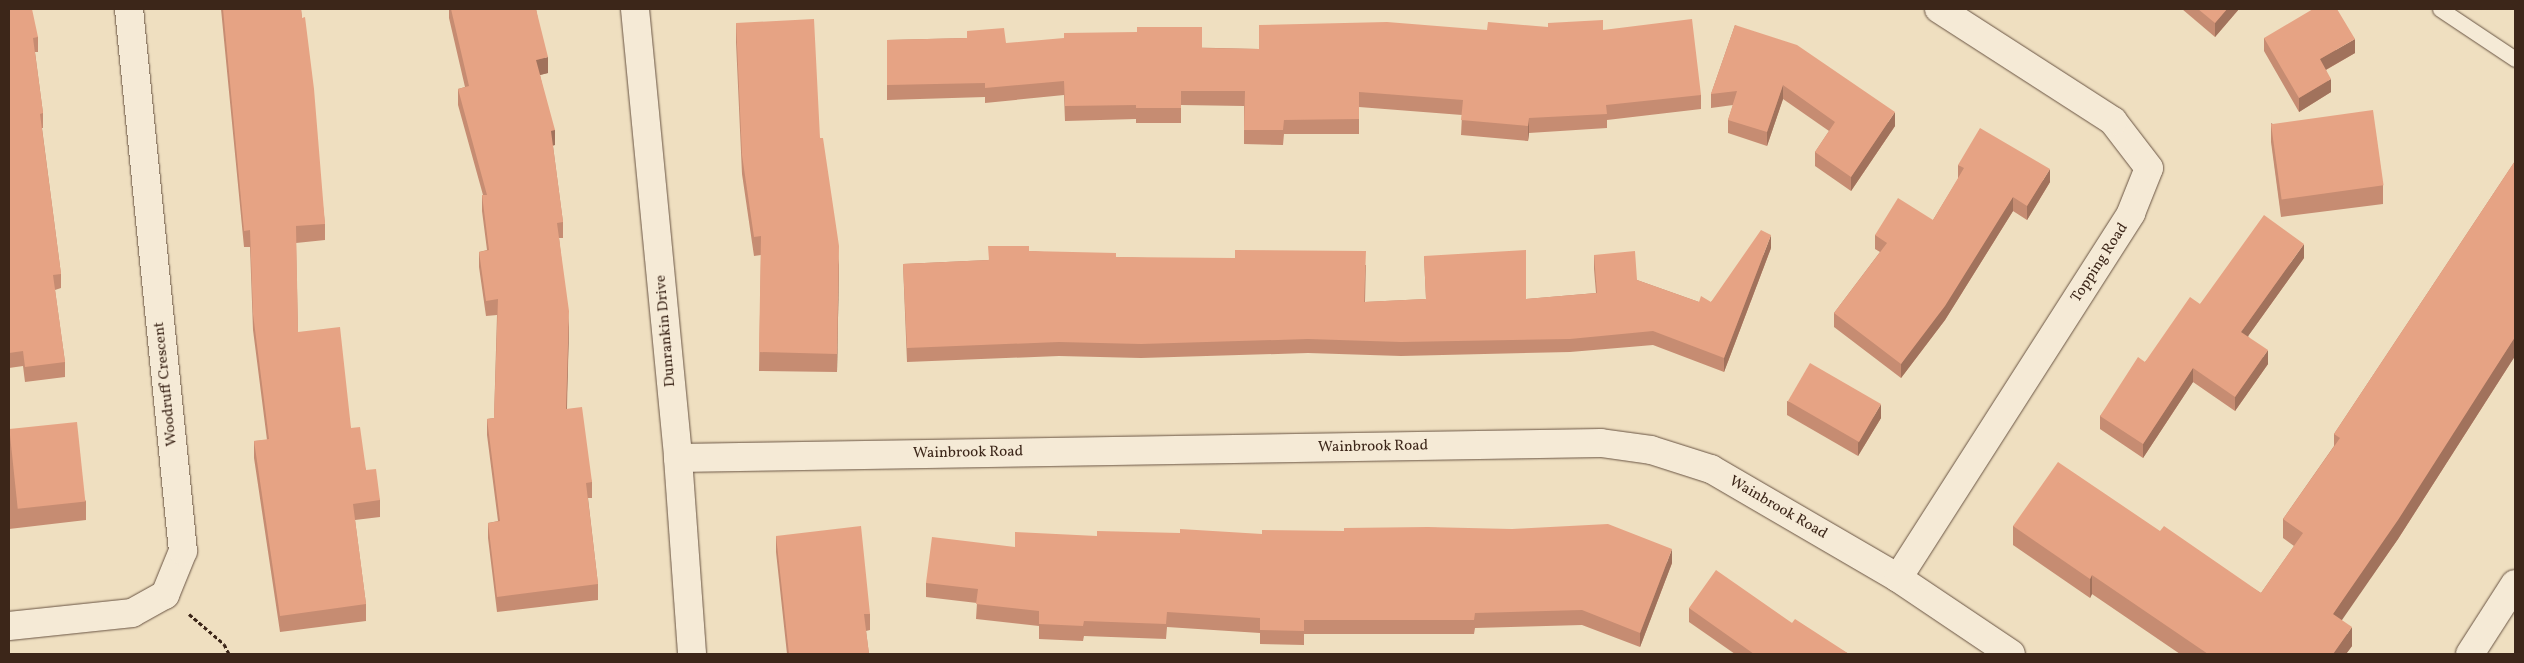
<!DOCTYPE html>
<html>
<head>
<meta charset="utf-8">
<style>
  body { margin:0 }
  #map { position:relative; width:2524px; height:663px; overflow:hidden; background:#efdfc0; font-family:Vollkorn,serif }
  div>[style] { position:absolute }
  .path>* { height:3px; margin-top:-1.5px; transform-origin:0; background:repeating-linear-gradient(90deg,#3c2619 0 4px,transparent 0 6.5px) }
  .roads { filter:drop-shadow(0 0 1px #695443) drop-shadow(0 0 1px #695443) }
  .lane>* { height:15px; margin:-7.5px; padding:0 7.5px; transform-origin:7.5px; border-radius:7.5px; background:#f5ead6 }
  .street>* { height:28px; margin:-14px; padding:0 14px; transform-origin:14px; border-radius:14px; background:#f5ead6 }
  .secondary>* { height:28px; margin:-14px; padding:0 14px; transform-origin:14px; border-radius:14px; background:#f5ead6 }
  .wall>* { inset:0; background:#c68c72 }
  .shaded-wall>* { inset:0; background:#a1725c; transform-origin:0 0 }
  .building>* { inset:0; background:#e6a384; transform-origin:0 0 }
  span { translate:-50% -50%; white-space:nowrap; text-align:center; line-height:1.15; -webkit-text-stroke:4px #f5ead6; paint-order:stroke }
  .street-label { font-size:15px; color:#3c2619 }
  .frame { position:absolute; inset:0; border:10px solid #3c2619; pointer-events:none }
</style>
</head>
<body>
<div id="map">
  <div class="path">
    <i style="left:189px;top:614px;width:46px;rotate:40.6deg"></i>
    <i style="left:224px;top:644px;width:11px;rotate:63deg"></i>
  </div>
  <div class="roads">
    <div class="lane">
      <i style="left:2440px;top:9px;width:90px;rotate:33.7deg"></i>
    </div>
    <div class="street">
      <i style="left:635px;top:9px;width:451px;rotate:84.5deg"></i>
      <i style="left:678px;top:458px;width:196px;rotate:85.9deg"></i>
      <i style="left:678px;top:458px;width:923px;rotate:-0.93deg"></i>
      <i style="left:1601px;top:443px;width:50px;rotate:8deg"></i>
      <i style="left:1651px;top:450px;width:63px;rotate:17.6deg"></i>
      <i style="left:1711px;top:469px;width:216px;rotate:30.2deg"></i>
      <i style="left:1898px;top:578px;width:136px;rotate:33.9deg"></i>
      <i style="left:1898px;top:578px;width:433px;rotate:-57.4deg"></i>
      <i style="left:2131px;top:213px;width:48px;rotate:-68.2deg"></i>
      <i style="left:2149px;top:168px;width:59px;rotate:-127.5deg"></i>
      <i style="left:2113px;top:121px;width:207px;rotate:-147.2deg"></i>
      <i style="left:9px;top:626px;width:124px;rotate:-6deg"></i>
      <i style="left:132px;top:613px;width:38px;rotate:-29deg"></i>
      <i style="left:165px;top:595px;width:48px;rotate:-67.8deg"></i>
      <i style="left:183px;top:551px;width:545px;rotate:-95.69deg"></i>
    </div>
    <div class="secondary">
      <i style="left:2470px;top:654px;width:83px;rotate:-57.3deg"></i>
    </div>
  </div>
  <div class="wall">
    <i style="clip-path:polygon(9px 9px,38px 37px,38px 52px,35px 52px,43px 113px,43px 128px,42px 128px,61px 274px,61px 288px,55px 290px,65px 362px,65px 377px,25px 382px,23px 366px,9px 368px)"></i>
    <i style="clip-path:polygon(221px 9px,301px 9px,325px 224px,325px 240px,296px 243px,298px 332px,351px 428px,366px 470px,380px 500px,380px 517px,355px 520px,366px 604px,366px 621px,280px 632px,254px 458px,254px 441px,267px 440px,253px 330px,250px 247px,244px 247px)"></i>
    <i style="clip-path:polygon(449px 9px,536px 9px,548px 73px,540px 75px,555px 145px,553px 146px,563px 222px,563px 238px,559px 238px,569px 327px,567px 409px,592px 482px,592px 498px,588px 498px,598px 584px,598px 600px,497px 612px,488px 538px,488px 523px,498px 521px,487px 435px,487px 419px,494px 418px,497px 315px,486px 316px,479px 267px,479px 252px,487px 250px,482px 211px,482px 195px,483px 195px,458px 105px,458px 89px,465px 87px,449px 18px)"></i>
    <i style="clip-path:polygon(2182px 9px,2239px 9px,2215px 37px)"></i>
    <i style="clip-path:polygon(736px 23px,820px 138px,839px 265px,837px 372px,759px 371px,761px 255px,754px 256px,742px 174px,736px 42px)"></i>
    <i style="clip-path:polygon(1735px 25px,1895px 126px,1851px 191px,1815px 166px,1815px 152px,1829px 131px,1783px 99px,1767px 146px,1728px 133px,1728px 120px,1733px 105px,1711px 108px,1711px 94px)"></i>
    <i style="clip-path:polygon(1548px 27px,1603px 30px,1701px 95px,1701px 109px,1607px 120px,1607px 128px,1529px 133px,1528px 141px,1461px 135px,1462px 115px,1359px 107px,1359px 134px,1284px 134px,1283px 145px,1244px 144px,1244px 106px,1181px 105px,1181px 123px,1136px 123px,1136px 119px,1065px 121px,1064px 95px,985px 103px,985px 97px,887px 100px,887px 40px,967px 38px,967px 31px,1006px 43px,1259px 49px,1487px 30px)"></i>
    <i style="clip-path:polygon(2264px 38px,2355px 53px,2326px 70px,2331px 92px,2299px 112px,2264px 51px)"></i>
    <i style="clip-path:polygon(2271px 123px,2383px 185px,2383px 204px,2281px 217px,2271px 142px)"></i>
    <i style="clip-path:polygon(2515px 161px,2515px 356px,2398px 539px,2341px 620px,2352px 646px,2346px 654px,2180px 654px,2092px 594px,2090px 598px,2013px 545px,2013px 526px,2160px 531px,2261px 593px,2294px 546px,2283px 538px,2283px 519px,2334px 446px,2334px 434px)"></i>
    <i style="clip-path:polygon(1958px 165px,2050px 182px,2027px 220px,2013px 211px,1945px 320px,1901px 378px,1834px 327px,1834px 313px,1880px 252px,1875px 249px,1875px 235px,1933px 220px,1958px 179px)"></i>
    <i style="clip-path:polygon(1771px 248px,1724px 372px,1653px 345px,1570px 352px,1401px 356px,1308px 353px,1141px 358px,1059px 356px,907px 362px,903px 264px,988px 260px,1029px 251px,1116px 257px,1366px 265px,1365px 302px,1426px 299px,1424px 256px,1526px 299px,1596px 293px,1594px 269px,1594px 255px,1637px 280px,1699px 302px,1711px 302px)"></i>
    <i style="clip-path:polygon(2304px 258px,2248px 336px,2268px 364px,2235px 411px,2193px 382px,2143px 458px,2100px 429px,2100px 416px,2145px 362px,2200px 304px)"></i>
    <i style="clip-path:polygon(1787px 401px,1881px 418px,1858px 456px,1787px 415px)"></i>
    <i style="clip-path:polygon(9px 429px,86px 501px,86px 520px,9px 529px)"></i>
    <i style="clip-path:polygon(776px 536px,870px 614px,870px 630px,866px 631px,869px 654px,787px 654px,776px 552px)"></i>
    <i style="clip-path:polygon(1015px 547px,1672px 563px,1640px 647px,1582px 625px,1475px 628px,1474px 634px,1304px 634px,1304px 645px,1260px 644px,1260px 633px,1167px 627px,1166px 639px,1084px 636px,1083px 641px,1039px 639px,1039px 626px,976px 619px,977px 603px,926px 597px,926px 583px)"></i>
    <i style="clip-path:polygon(1689px 608px,1792px 623px,1849px 654px,1735px 654px,1689px 622px)"></i>
  </div>
  <div class="shaded-wall">
    <i style="clip-path:polygon(2227px 9px,2239px 9px,2215px 37px,2215px 23px)"></i>
    <i style="clip-path:polygon(2355px 39px,2355px 53px,2320px 73px,2320px 59px)"></i>
    <i style="clip-path:polygon(548px 57px,548px 73px,536px 76px,536px 60px)"></i>
    <i style="clip-path:polygon(2331px 79px,2331px 92px,2299px 112px,2299px 98px)"></i>
    <i style="clip-path:polygon(1783px 85px,1783px 99px,1767px 146px,1767px 132px)"></i>
    <i style="clip-path:polygon(1895px 112px,1895px 126px,1851px 191px,1851px 177px)"></i>
    <i style="clip-path:polygon(1529px 118px,1529px 133px,1528px 141px,1528px 126px)"></i>
    <i style="left:555px;top:130px;width:15px;height:4px;rotate:90deg"></i>
    <i style="clip-path:polygon(2050px 169px,2050px 182px,2027px 220px,2027px 206px)"></i>
    <i style="clip-path:polygon(2013px 197px,2013px 211px,1945px 320px,1901px 378px,1901px 364px)"></i>
    <i style="clip-path:polygon(1771px 235px,1771px 248px,1724px 372px,1724px 358px)"></i>
    <i style="clip-path:polygon(2304px 244px,2304px 258px,2241px 346px,2241px 332px)"></i>
    <i style="clip-path:polygon(839px 246px,839px 265px,837px 372px,837px 354px)"></i>
    <i style="clip-path:polygon(569px 311px,569px 327px,566px 425px,566px 409px)"></i>
    <i style="clip-path:polygon(2515px 337px,2515px 356px,2398px 539px,2333px 633px,2333px 614px)"></i>
    <i style="clip-path:polygon(2268px 350px,2268px 364px,2235px 411px,2235px 397px)"></i>
    <i style="clip-path:polygon(2193px 368px,2193px 382px,2143px 458px,2143px 444px)"></i>
    <i style="clip-path:polygon(1881px 404px,1881px 418px,1858px 456px,1858px 443px)"></i>
    <i style="clip-path:polygon(1672px 549px,1672px 563px,1640px 647px,1640px 633px)"></i>
    <i style="clip-path:polygon(2092px 575px,2092px 594px,2090px 598px,2090px 579px)"></i>
    <i style="clip-path:polygon(2352px 627px,2352px 646px,2346px 654px,2333px 654px)"></i>
  </div>
  <div class="building">
    <i style="clip-path:polygon(9px 9px,32px 9px,38px 37px,33px 38px,43px 113px,40px 114px,61px 274px,53px 275px,65px 362px,25px 367px,23px 351px,9px 353px)"></i>
    <i style="clip-path:polygon(223px 9px,301px 9px,302px 18px,305px 17px,314px 89px,325px 224px,296px 226px,298px 332px,340px 327px,351px 428px,360px 427px,366px 470px,376px 469px,380px 500px,353px 504px,366px 604px,280px 616px,254px 441px,269px 439px,253px 314px,250px 230px,244px 231px)"></i>
    <i style="clip-path:polygon(451px 9px,536px 9px,548px 57px,536px 60px,555px 130px,551px 131px,563px 222px,557px 223px,569px 311px,566px 409px,582px 407px,592px 482px,586px 483px,598px 584px,497px 597px,488px 523px,500px 521px,487px 419px,494px 418px,498px 299px,486px 301px,479px 252px,489px 250px,482px 195px,487px 195px,458px 89px,469px 86px)"></i>
    <i style="clip-path:polygon(2198px 9px,2227px 9px,2215px 23px)"></i>
    <i style="clip-path:polygon(2313px 9px,2337px 9px,2355px 39px,2320px 59px,2331px 79px,2299px 98px,2264px 38px)"></i>
    <i style="clip-path:polygon(814px 19px,820px 138px,823px 138px,839px 246px,837px 354px,759px 352px,761px 236px,754px 237px,742px 155px,736px 23px)"></i>
    <i style="clip-path:polygon(1692px 19px,1701px 95px,1606px 105px,1607px 114px,1529px 118px,1528px 126px,1461px 120px,1463px 100px,1359px 92px,1359px 119px,1284px 120px,1283px 130px,1244px 130px,1245px 91px,1181px 91px,1181px 108px,1136px 108px,1136px 105px,1065px 106px,1064px 81px,985px 88px,985px 83px,887px 85px,887px 40px,967px 38px,967px 31px,1004px 28px,1006px 43px,1064px 38px,1064px 33px,1137px 32px,1137px 27px,1202px 27px,1202px 48px,1259px 49px,1259px 25px,1387px 22px,1487px 30px,1488px 22px,1548px 27px,1548px 23px,1603px 20px,1603px 30px)"></i>
    <i style="clip-path:polygon(1735px 25px,1797px 45px,1895px 112px,1851px 177px,1815px 152px,1835px 122px,1783px 85px,1767px 132px,1728px 120px,1737px 91px,1711px 94px)"></i>
    <i style="left:2373px;top:110px;width:76px;height:103px;rotate:82deg"></i>
    <i style="clip-path:polygon(1980px 128px,2050px 169px,2027px 206px,2013px 197px,1945px 306px,1901px 364px,1834px 313px,1887px 243px,1875px 235px,1898px 198px,1933px 220px,1964px 168px,1958px 165px)"></i>
    <i style="clip-path:polygon(2515px 161px,2515px 337px,2398px 520px,2333px 614px,2352px 627px,2333px 654px,2208px 654px,2092px 575px,2090px 579px,2013px 526px,2058px 462px,2160px 531px,2164px 526px,2261px 593px,2303px 533px,2283px 519px,2340px 438px,2334px 434px)"></i>
    <i style="clip-path:polygon(2264px 215px,2304px 244px,2241px 332px,2268px 350px,2235px 397px,2193px 368px,2143px 444px,2100px 416px,2138px 357px,2145px 362px,2190px 297px,2200px 304px)"></i>
    <i style="clip-path:polygon(1761px 230px,1771px 235px,1724px 358px,1653px 331px,1570px 339px,1401px 342px,1308px 339px,1141px 344px,1059px 342px,907px 348px,903px 264px,989px 260px,988px 246px,1029px 246px,1029px 251px,1116px 253px,1116px 257px,1235px 258px,1235px 250px,1366px 251px,1364px 302px,1426px 299px,1424px 256px,1526px 250px,1526px 299px,1597px 293px,1594px 255px,1635px 251px,1637px 280px,1699px 302px,1701px 296px,1711px 302px)"></i>
    <i style="left:1810px;top:363px;width:82px;height:44px;rotate:30deg"></i>
    <i style="left:77px;top:422px;width:80px;height:68px;rotate:84deg"></i>
    <i style="clip-path:polygon(1608px 524px,1672px 549px,1640px 633px,1582px 610px,1475px 613px,1474px 620px,1304px 620px,1304px 631px,1260px 630px,1260px 618px,1167px 612px,1166px 624px,1084px 621px,1083px 626px,1039px 624px,1039px 611px,976px 604px,978px 589px,926px 583px,932px 537px,1015px 547px,1015px 532px,1097px 536px,1097px 531px,1180px 533px,1180px 529px,1262px 534px,1262px 530px,1344px 531px,1344px 528px,1428px 527px,1512px 529px)"></i>
    <i style="clip-path:polygon(861px 526px,870px 614px,864px 614px,869px 654px,789px 654px,776px 536px)"></i>
    <i style="clip-path:polygon(1716px 570px,1792px 623px,1795px 619px,1849px 654px,1754px 654px,1689px 608px)"></i>
  </div>
  <div class="street-label">
    <span style="left:2100px;top:263px;rotate:-57deg">Topping Road</span>
    <span style="left:666px;top:331px;rotate:-95deg">Dunrankin Drive</span>
    <span style="left:166px;top:384px;rotate:-96deg">Woodruff Crescent</span>
    <span style="left:1373px;top:447px;rotate:-1deg">Wainbrook Road</span>
    <span style="left:968px;top:453px;rotate:-1deg">Wainbrook Road</span>
    <span style="left:1778px;top:508px;rotate:30deg">Wainbrook Road</span>
  </div>
  <div class="frame"></div>
</div>
</body>
</html>
